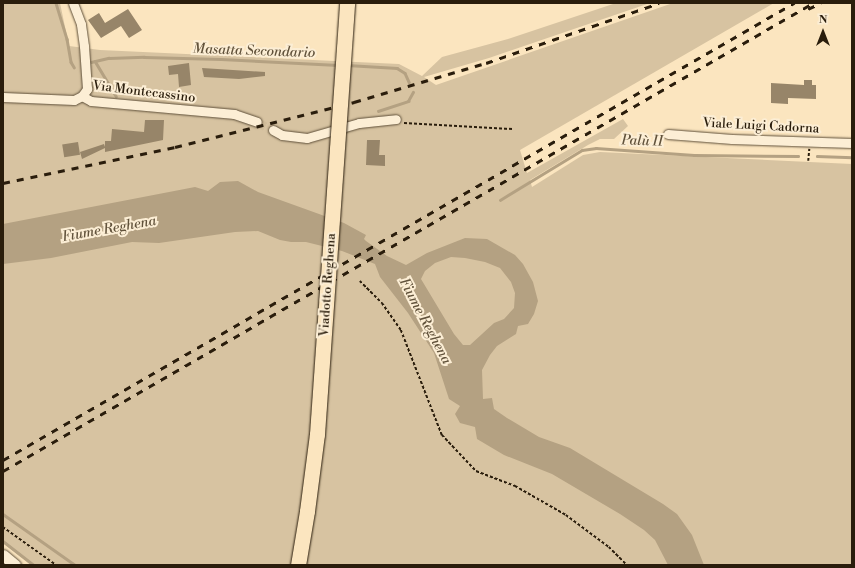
<!DOCTYPE html>
<html>
<head>
<meta charset="utf-8">
<style>
  body { margin:0 }
  #map { position:relative; width:855px; height:568px; overflow:hidden; background:#fbe5bf; font-family:"Libre Bodoni",serif }
  div>[style] { position:absolute }
  .green>* { inset:0; background:#d7c3a1 }
  .water>* { inset:0; background:#b4a182 }
  .stream>* { height:2.5px; margin:-1.25px; padding:0 1.25px; transform-origin:1.25px; border-radius:1.25px; background:#b4a182 }
  .building>* { inset:0; background:#978569; transform-origin:0 0 }
  .minor-tunnel>* { height:9px; margin-top:-4.5px; transform-origin:0; background:repeating-linear-gradient(90deg,#d1bd9b 0 9px,transparent 0 13.5px) }
  .path>* { height:1.5px; margin-top:-0.75px; transform-origin:0; background:repeating-linear-gradient(90deg,#2a1d0c 0 3px,transparent 0 5px) }
  .roads { filter:drop-shadow(0 0 1px #5e4f39) drop-shadow(0 0 1px #5e4f39) }
  .minor>* { height:9px; margin:-4.5px; padding:0 4.5px; transform-origin:4.5px; border-radius:4.5px; background:#fceed5 }
  .tertiary>* { height:11px; margin:-5.5px; padding:0 5.5px; transform-origin:5.5px; border-radius:5.5px; background:#fceed5 }
  .rail>* { height:2.5px; margin-top:-1.25px; transform-origin:0; background:repeating-linear-gradient(90deg,#2a1d0c 0 7px,transparent 0 14px) }
  .bridges { filter:drop-shadow(0 0 1px #2a1d0c) drop-shadow(0 0 1px #2a1d0c) }
  .trunk-bridge>* { height:15px; margin:-7.5px; padding:0 7.5px; transform-origin:7.5px; border-radius:7.5px; background:#fbe5bf }
  span { translate:-50% -50%; white-space:nowrap; text-align:center; line-height:1.15; -webkit-text-stroke:4px #fceed5; paint-order:stroke }
  .street-label { font-size:13px; color:#2a1d0c }
  .water-label { font-size:14px; color:#61523b; font-style:italic }
  .frame { position:absolute; inset:0; border:4px solid #2a1d0c; pointer-events:none }
  .north { position:absolute; left:803px; top:12px; width:40px; height:40px; -webkit-text-stroke:3px #fceed5; paint-order:stroke; rotate:0deg; font-size:11px; font-weight:700; line-height:16px; text-align:center; color:#2a1d0c }
  .north::after { content:''; display:block; margin:auto; width:14px; height:18px; background:#2a1d0c; clip-path:polygon(50% 0,100% 100%,50% 72%,0 100%) }
</style>
</head>
<body>
<div id="map">
  <div class="green">
    <i style="clip-path:polygon(3px 3px,60px 3px,69px 46px,100px 50px,399px 64px,422px 76px,442px 57px,508px 39px,616px 3px,650px 3px,489px 58px,424px 77px,436px 85px,673px 3px,774px 3px,520px 150px,527px 173px,623px 119px,628px 126px,614px 139px,600px 139px,588px 145px,530px 180px,532px 187px,583px 155px,600px 152px,852px 164px,852px 565px,32px 565px,3px 543px)"></i>
  </div>
  <div class="water">
    <i style="clip-path:polygon(evenodd,238px 181px,258px 192px,344px 223px,366px 235px,364px 239px,366px 241px,387px 256px,406px 265px,427px 253px,465px 238px,487px 239px,515px 255px,523px 264px,533px 282px,538px 301px,534px 314px,528px 324px,518px 326px,516px 334px,497px 346px,490px 355px,482px 370px,483px 399px,492px 398px,494px 409px,507px 418px,539px 437px,570px 448px,663px 504px,677px 514px,692px 535px,704px 565px,668px 565px,655px 540px,644px 530px,620px 514px,552px 474px,504px 455px,477px 439px,475px 427px,460px 423px,455px 414px,460px 406px,449px 399px,434px 353px,408px 313px,380px 277px,375px 264px,342px 251px,306px 242px,291px 242px,280px 240px,258px 231px,235px 232px,159px 243px,132px 242px,51px 258px,3px 264px,3px 224px,195px 187px,208px 191px,220px 182px,238px 181px,451px 257px,465px 258px,485px 262px,500px 268px,511px 282px,515px 293px,514px 308px,504px 319px,494px 323px,470px 345px,463px 345px,454px 334px,421px 279px,425px 271px,435px 263px,451px 257px)"></i>
  </div>
  <div class="stream">
    <i style="left:56px;top:3px;width:38px;rotate:73deg"></i>
    <i style="left:67px;top:39px;width:23px;rotate:80deg"></i>
    <i style="left:71px;top:62px;width:6px;rotate:59deg"></i>
    <i style="left:95px;top:61px;width:41px;rotate:59deg"></i>
    <i style="left:91px;top:62px;width:18px;rotate:-13deg"></i>
    <i style="left:109px;top:58px;width:35px;rotate:-2deg"></i>
    <i style="left:144px;top:57px;width:77px;rotate:1.5deg"></i>
    <i style="left:221px;top:59px;width:117px;rotate:2.9deg"></i>
    <i style="left:347px;top:65px;width:50px;rotate:3.4deg"></i>
    <i style="left:397px;top:68px;width:9px;rotate:32deg"></i>
    <i style="left:405px;top:73px;width:10px;rotate:66deg"></i>
    <i style="left:378px;top:111px;width:32px;rotate:-18deg"></i>
    <i style="left:408px;top:101px;width:10px;rotate:-61deg"></i>
    <i style="left:817px;top:156px;width:35px;rotate:2deg"></i>
    <i style="left:500px;top:200px;width:96px;rotate:-31.4deg"></i>
    <i style="left:582px;top:150px;width:14px;rotate:-8deg"></i>
    <i style="left:596px;top:148px;width:98px;rotate:4.1deg"></i>
    <i style="left:694px;top:155px;width:104px;rotate:0.6deg"></i>
    <i style="left:3px;top:514px;width:88px;rotate:35.3deg"></i>
    <i style="left:3px;top:541px;width:39px;rotate:38deg"></i>
  </div>
  <div class="building">
    <i style="clip-path:polygon(128px 9px,142px 30px,129px 38px,121px 26px,101px 38px,88px 20px,99px 13px,105px 23px)"></i>
    <i style="clip-path:polygon(189px 63px,191px 85px,179px 87px,178px 74px,169px 75px,168px 66px)"></i>
    <i style="clip-path:polygon(202px 68px,265px 72px,265px 76px,239px 79px,204px 77px)"></i>
    <i style="clip-path:polygon(804px 80px,812px 80px,812px 85px,816px 85px,816px 99px,788px 98px,788px 104px,771px 103px,771px 83px,804px 85px)"></i>
    <i style="clip-path:polygon(145px 120px,164px 120px,163px 140px,105px 152px,105px 148px,82px 159px,80px 152px,104px 144px,105px 147px,105px 141px,111px 141px,112px 129px,144px 132px)"></i>
    <i style="clip-path:polygon(367px 140px,380px 140px,379px 155px,385px 155px,385px 166px,366px 165px)"></i>
    <i style="left:78px;top:142px;width:13px;height:16px;rotate:81deg"></i>
  </div>
  <div class="minor-tunnel">
    <i style="left:257px;top:122px;width:18px;rotate:27deg"></i>
  </div>
  <div class="path">
    <i style="left:404px;top:123px;width:109px;rotate:3.2deg"></i>
    <i style="left:808px;top:161px;width:12px;rotate:-85deg"></i>
    <i style="left:360px;top:281px;width:31px;rotate:45deg"></i>
    <i style="left:382px;top:303px;width:33px;rotate:55deg"></i>
    <i style="left:401px;top:330px;width:113px;rotate:68.7deg"></i>
    <i style="left:442px;top:435px;width:50px;rotate:46.6deg"></i>
    <i style="left:476px;top:471px;width:42px;rotate:21deg"></i>
    <i style="left:515px;top:486px;width:59px;rotate:29.6deg"></i>
    <i style="left:566px;top:515px;width:54px;rotate:36.7deg"></i>
    <i style="left:609px;top:547px;width:25px;rotate:45deg"></i>
    <i style="left:3px;top:527px;width:65px;rotate:35.6deg"></i>
  </div>
  <div class="roads">
    <div class="minor">
      <i style="left:82px;top:96px;width:10px;rotate:29deg"></i>
      <i style="left:91px;top:101px;width:144px;rotate:5.2deg"></i>
      <i style="left:234px;top:114px;width:24px;rotate:19deg"></i>
      <i style="left:3px;top:97px;width:71px;rotate:2.4deg"></i>
      <i style="left:74px;top:100px;width:9px;rotate:-27deg"></i>
      <i style="left:82px;top:96px;width:9px;rotate:-54deg"></i>
      <i style="left:87px;top:89px;width:43px;rotate:-94deg"></i>
      <i style="left:84px;top:46px;width:22px;rotate:-98deg"></i>
      <i style="left:81px;top:24px;width:22px;rotate:-111deg"></i>
      <i style="left:273px;top:130px;width:10px;rotate:29deg"></i>
      <i style="left:282px;top:135px;width:25px;rotate:7deg"></i>
      <i style="left:307px;top:138px;width:54px;rotate:-16.1deg"></i>
      <i style="left:359px;top:123px;width:37px;rotate:-6deg"></i>
      <i style="left:668px;top:134px;width:64px;rotate:4.5deg"></i>
      <i style="left:732px;top:139px;width:120px;rotate:1.9deg"></i>
    </div>
    <div class="tertiary">
      <i style="left:3px;top:555px;width:16px;rotate:40deg"></i>
    </div>
  </div>
  <div class="rail">
    <i style="left:808px;top:9px;width:14px;rotate:-25deg"></i>
    <i style="left:3px;top:183px;width:176px;rotate:-11.8deg"></i>
    <i style="left:175px;top:147px;width:185px;rotate:-14.1deg"></i>
    <i style="left:354px;top:102px;width:138px;rotate:-16.5deg"></i>
    <i style="left:486px;top:63px;width:183px;rotate:-19.1deg"></i>
    <i style="left:3px;top:460px;width:914px;rotate:-30.02deg"></i>
    <i style="left:3px;top:471px;width:935px;rotate:-30.02deg"></i>
  </div>
  <div class="bridges">
    <div class="trunk-bridge">
      <i style="left:298px;top:565px;width:55px;rotate:-80.5deg"></i>
      <i style="left:307px;top:511px;width:78px;rotate:-82.6deg"></i>
      <i style="left:317px;top:434px;width:432px;rotate:-86deg"></i>
    </div>
  </div>
  <div class="street-label">
    <span style="left:144px;top:92px;rotate:7deg">Via Montecassino</span>
    <span style="left:761px;top:126px;rotate:3deg">Viale Luigi Cadorna</span>
    <span style="left:328px;top:285px;rotate:-86deg">Viadotto Reghena</span>
  </div>
  <div class="water-label">
    <span style="left:254px;top:51px;rotate:2deg">Masatta Secondario</span>
    <span style="left:642px;top:141px;rotate:2deg">Palù II</span>
    <span style="left:109px;top:229px;rotate:-10deg">Fiume Reghena</span>
    <span style="left:425px;top:321px;rotate:62deg">Fiume Reghena</span>
  </div>
  <div class="frame"></div>
  <div class="north">N</div>
</div>
</body>
</html>
